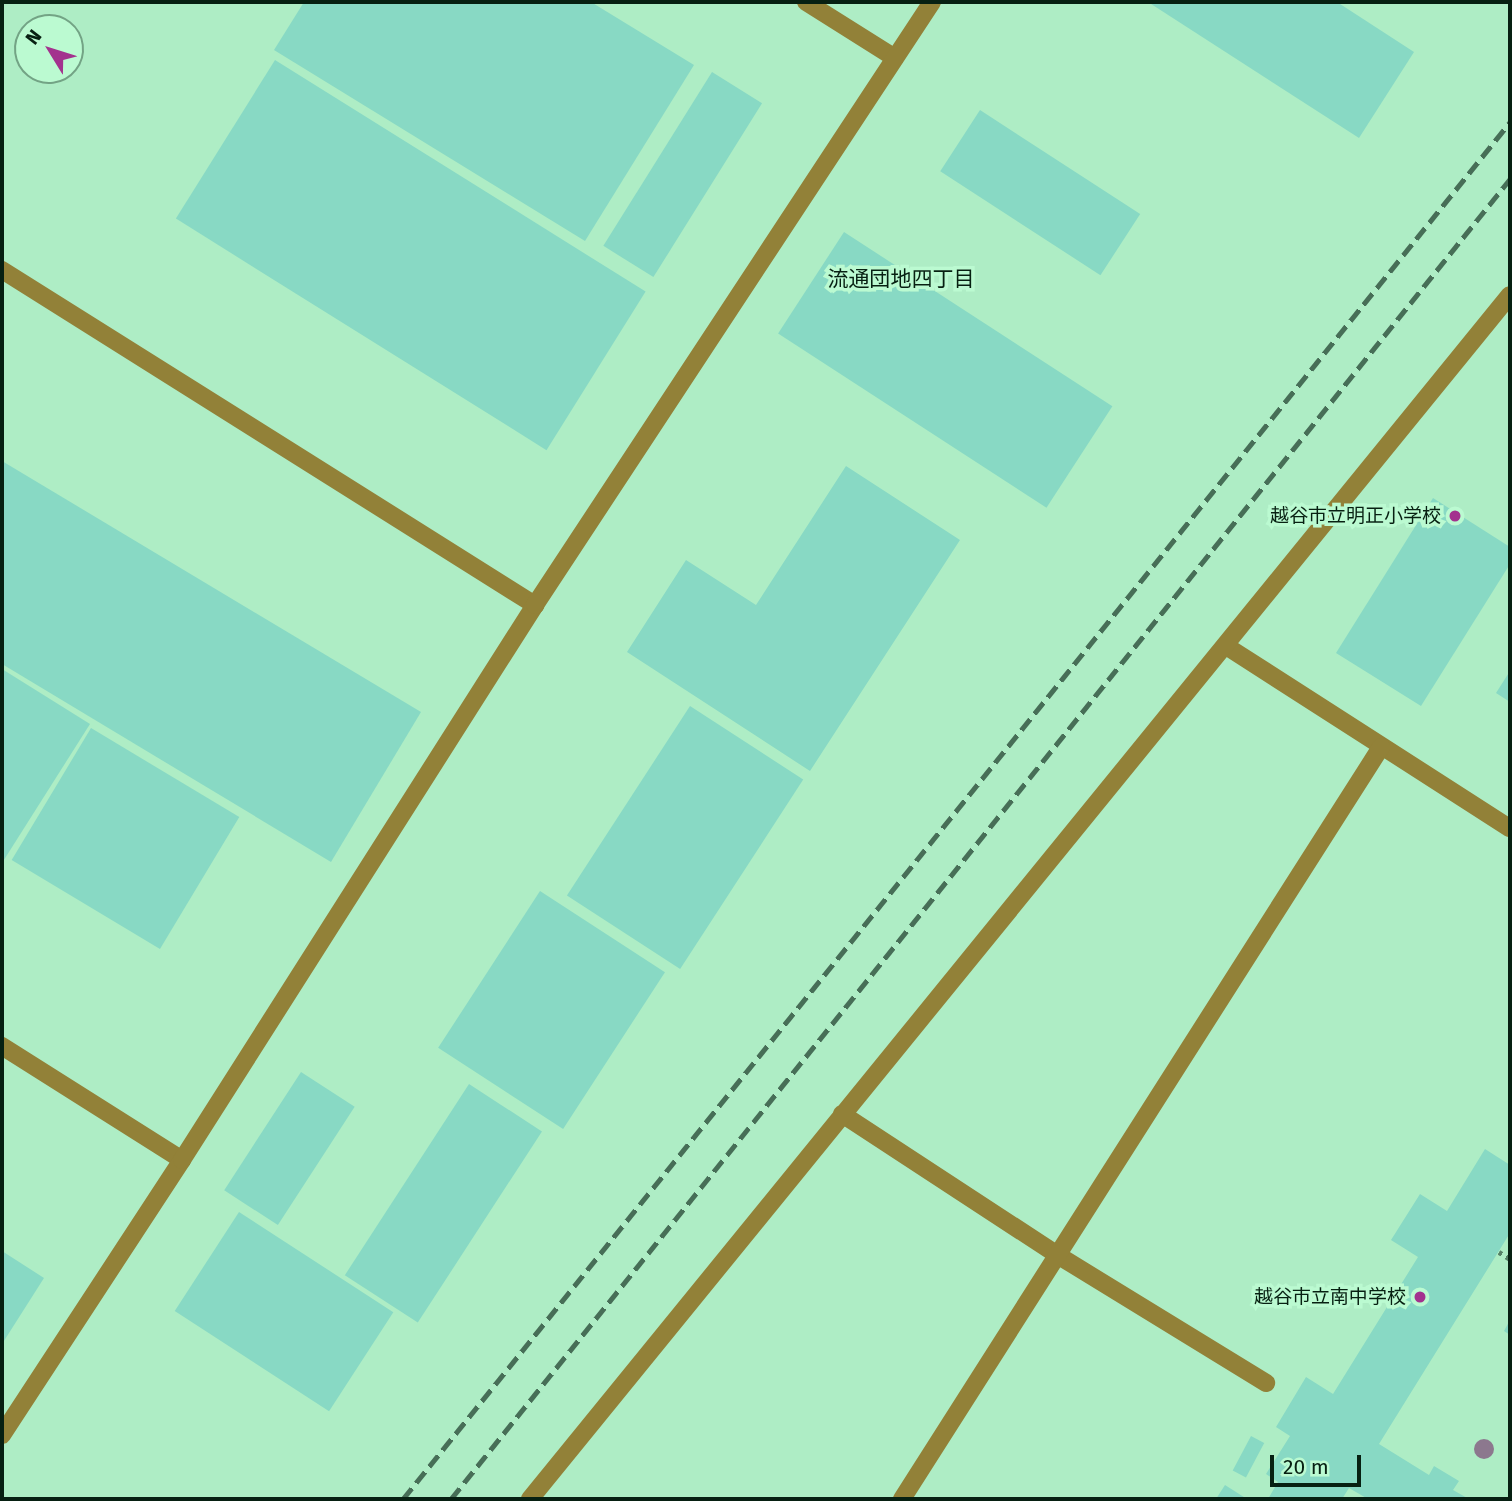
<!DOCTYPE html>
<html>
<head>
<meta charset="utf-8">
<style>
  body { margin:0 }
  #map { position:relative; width:1512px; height:1501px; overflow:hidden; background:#aeedc5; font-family:"Fira Sans","Noto Sans JP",sans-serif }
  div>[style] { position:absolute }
  .building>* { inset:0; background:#88d9c4; transform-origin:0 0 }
  .path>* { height:4.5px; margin-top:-2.25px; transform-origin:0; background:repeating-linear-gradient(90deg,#568167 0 3.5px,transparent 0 8.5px) }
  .minor>* { height:18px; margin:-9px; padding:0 9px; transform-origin:9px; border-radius:9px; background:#928138 }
  .rail>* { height:5px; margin-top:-2.5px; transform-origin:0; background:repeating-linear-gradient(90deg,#476e57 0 14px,transparent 0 21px) }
  .trees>* { width:20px; height:20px; margin:-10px; border-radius:50%; background:#8c788e }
  .dots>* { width:19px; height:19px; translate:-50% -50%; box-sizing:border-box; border:4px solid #bbfad1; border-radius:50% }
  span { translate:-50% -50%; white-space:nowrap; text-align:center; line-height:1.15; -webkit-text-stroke:7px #bbfad1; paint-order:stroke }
  .poi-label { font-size:19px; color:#072012 }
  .right { translate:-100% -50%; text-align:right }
  .neighbourhood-label { font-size:21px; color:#072012 }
  .frame { position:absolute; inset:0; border:4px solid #072012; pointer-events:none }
  .north { position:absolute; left:14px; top:14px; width:70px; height:70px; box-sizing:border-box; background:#bbfad1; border:2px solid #73a385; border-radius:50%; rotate:308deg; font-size:19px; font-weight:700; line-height:28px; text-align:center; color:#072012 }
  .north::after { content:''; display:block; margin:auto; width:24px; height:32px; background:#a3328e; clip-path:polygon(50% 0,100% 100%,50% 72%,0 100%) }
  .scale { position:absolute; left:1270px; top:1455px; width:91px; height:32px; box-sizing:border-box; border:4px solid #072012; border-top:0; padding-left:9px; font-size:21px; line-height:24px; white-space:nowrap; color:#072012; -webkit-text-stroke:5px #bbfad1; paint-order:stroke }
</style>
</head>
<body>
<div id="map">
  <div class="building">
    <i style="clip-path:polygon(304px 2px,591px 2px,694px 65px,585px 241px,274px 50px)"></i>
    <i style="clip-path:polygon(1148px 2px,1337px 2px,1414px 52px,1359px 138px)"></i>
    <i style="left:275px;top:60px;width:437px;height:187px;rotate:32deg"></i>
    <i style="left:712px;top:72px;width:59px;height:205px;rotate:32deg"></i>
    <i style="left:980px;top:110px;width:191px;height:73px;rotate:33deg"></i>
    <i style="left:844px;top:232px;width:320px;height:121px;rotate:33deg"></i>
    <i style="clip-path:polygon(2px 461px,421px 712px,331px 862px,2px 664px)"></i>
    <i style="clip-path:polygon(846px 466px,960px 540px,810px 771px,627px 652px,686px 560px,756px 605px)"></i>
    <i style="clip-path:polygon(1433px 498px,1510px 547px,1510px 564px,1421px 706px,1336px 653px)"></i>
    <i style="clip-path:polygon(2px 669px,90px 724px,2px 863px)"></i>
    <i style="clip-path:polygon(1510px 671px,1510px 702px,1496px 693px)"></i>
    <i style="left:690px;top:706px;width:135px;height:226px;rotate:33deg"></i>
    <i style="left:91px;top:728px;width:173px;height:154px;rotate:31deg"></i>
    <i style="left:540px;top:891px;width:149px;height:187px;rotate:33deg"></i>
    <i style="left:301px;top:1072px;width:64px;height:141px;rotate:33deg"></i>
    <i style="left:469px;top:1084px;width:87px;height:228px;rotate:33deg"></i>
    <i style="clip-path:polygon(1485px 1149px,1510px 1165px,1510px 1233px,1379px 1444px,1429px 1475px,1434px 1466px,1459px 1481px,1453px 1490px,1469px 1499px,1368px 1499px,1349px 1488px,1342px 1499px,1268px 1499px,1278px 1482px,1266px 1474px,1290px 1436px,1276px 1427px,1306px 1377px,1333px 1394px,1418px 1257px,1391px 1240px,1420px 1194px,1447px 1211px)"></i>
    <i style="left:239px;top:1212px;width:184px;height:118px;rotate:33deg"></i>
    <i style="clip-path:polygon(2px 1251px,44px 1278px,2px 1344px)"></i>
    <i style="clip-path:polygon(1510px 1320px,1510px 1335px,1504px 1331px)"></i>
    <i style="left:1251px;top:1436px;width:15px;height:39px;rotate:28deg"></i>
    <i style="clip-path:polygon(1225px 1485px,1247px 1499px,1216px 1499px)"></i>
  </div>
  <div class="path">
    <i style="left:1499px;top:1252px;width:13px;rotate:32deg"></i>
  </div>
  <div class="minor">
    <i style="left:806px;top:2px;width:105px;rotate:32.2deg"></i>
    <i style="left:2px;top:270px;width:630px;rotate:32.15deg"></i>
    <i style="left:1226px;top:646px;width:337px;rotate:32.7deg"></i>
    <i style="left:2px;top:1046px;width:213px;rotate:32.3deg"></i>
    <i style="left:842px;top:1114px;width:259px;rotate:33.2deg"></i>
    <i style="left:1059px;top:1256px;width:243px;rotate:31.5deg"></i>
    <i style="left:2px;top:1435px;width:329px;rotate:-56.8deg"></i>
    <i style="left:182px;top:1160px;width:658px;rotate:-57.54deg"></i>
    <i style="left:535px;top:605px;width:722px;rotate:-56.64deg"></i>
    <i style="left:530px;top:1499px;width:1552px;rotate:-50.86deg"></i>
    <i style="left:902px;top:1499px;width:892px;rotate:-57.5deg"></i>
  </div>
  <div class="rail">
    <i style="left:403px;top:1499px;width:1767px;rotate:-51.2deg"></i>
    <i style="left:451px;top:1499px;width:1692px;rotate:-51.26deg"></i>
  </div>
  <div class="trees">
    <i style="left:1484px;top:1449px"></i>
  </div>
  <div class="dots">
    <i style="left:1455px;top:516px;background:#a3328e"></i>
    <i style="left:1420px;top:1297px;background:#a3328e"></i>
  </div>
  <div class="poi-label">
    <span class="right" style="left:1441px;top:516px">越谷市立明正小学校</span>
    <span class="right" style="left:1406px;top:1297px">越谷市立南中学校</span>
  </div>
  <div class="neighbourhood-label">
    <span style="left:901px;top:279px">流通団地四丁目</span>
  </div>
  <div class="frame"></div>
  <div class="north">N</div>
  <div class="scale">20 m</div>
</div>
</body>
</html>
